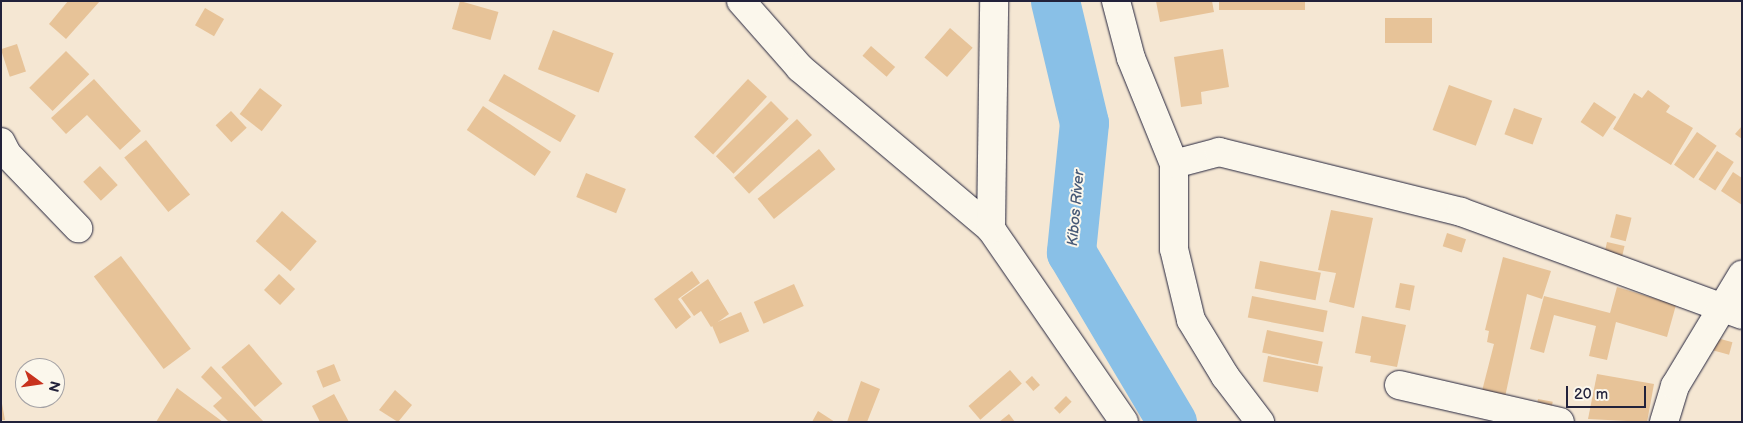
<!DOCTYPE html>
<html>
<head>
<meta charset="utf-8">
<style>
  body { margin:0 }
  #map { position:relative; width:1743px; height:423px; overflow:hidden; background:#f5e7d3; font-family:"Balsamiq Sans",sans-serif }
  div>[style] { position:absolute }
  .river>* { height:49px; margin:-24.5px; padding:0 24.5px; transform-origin:24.5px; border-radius:24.5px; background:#89c0e7 }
  .building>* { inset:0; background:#e7c398; transform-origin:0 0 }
  .roads { filter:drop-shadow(0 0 1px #22223b) drop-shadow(0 0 1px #22223b) }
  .minor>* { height:28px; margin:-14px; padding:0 14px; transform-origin:14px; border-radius:14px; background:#fbf7ec }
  span { translate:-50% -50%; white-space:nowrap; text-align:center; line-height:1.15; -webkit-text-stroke:4px #fbf7ec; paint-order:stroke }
  .water-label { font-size:15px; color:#465977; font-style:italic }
  .frame { position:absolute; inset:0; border:2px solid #22223b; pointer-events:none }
  .north { position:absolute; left:15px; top:358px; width:50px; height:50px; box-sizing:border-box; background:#fbf7ec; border:1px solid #a4a2a5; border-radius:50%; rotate:104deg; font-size:14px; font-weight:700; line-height:20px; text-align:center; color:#22223b }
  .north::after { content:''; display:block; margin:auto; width:18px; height:22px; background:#c8321e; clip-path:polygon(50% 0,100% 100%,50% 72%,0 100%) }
  .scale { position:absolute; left:1566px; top:386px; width:80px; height:22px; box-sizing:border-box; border:2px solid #22223b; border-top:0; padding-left:6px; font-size:15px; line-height:18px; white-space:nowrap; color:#22223b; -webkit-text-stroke:4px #fbf7ec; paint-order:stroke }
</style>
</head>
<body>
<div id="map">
  <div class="river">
    <i style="left:1055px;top:1px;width:125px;rotate:76.6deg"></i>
    <i style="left:1084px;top:123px;width:130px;rotate:95.8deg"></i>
    <i style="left:1071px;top:252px;width:198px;rotate:59.3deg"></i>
  </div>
  <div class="building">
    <i style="clip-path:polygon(68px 1px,100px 1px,66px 39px,49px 24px)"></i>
    <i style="left:460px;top:1px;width:40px;height:29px;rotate:16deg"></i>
    <i style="clip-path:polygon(1156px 1px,1212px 1px,1214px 12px,1160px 22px)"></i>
    <i style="left:1219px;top:1px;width:86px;height:9px"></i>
    <i style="left:205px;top:8px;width:22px;height:20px;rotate:30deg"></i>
    <i style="left:1432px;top:18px;width:25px;height:47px;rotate:90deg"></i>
    <i style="left:950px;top:28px;width:30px;height:39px;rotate:41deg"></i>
    <i style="left:553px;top:30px;width:65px;height:42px;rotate:21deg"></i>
    <i style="left:17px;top:44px;width:29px;height:17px;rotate:72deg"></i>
    <i style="left:871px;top:46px;width:32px;height:13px;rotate:41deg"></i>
    <i style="clip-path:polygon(1223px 49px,1229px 87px,1201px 92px,1202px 104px,1181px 107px,1174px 57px)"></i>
    <i style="left:66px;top:51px;width:33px;height:52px;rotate:45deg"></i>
    <i style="left:504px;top:74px;width:83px;height:31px;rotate:30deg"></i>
    <i style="clip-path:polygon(94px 79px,141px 131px,120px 150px,87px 115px,66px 134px,51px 118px)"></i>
    <i style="left:748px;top:79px;width:26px;height:79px;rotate:43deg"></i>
    <i style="left:1449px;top:85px;width:46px;height:48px;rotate:20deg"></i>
    <i style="left:260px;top:88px;width:28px;height:33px;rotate:38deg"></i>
    <i style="clip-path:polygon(1648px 90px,1670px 106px,1666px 112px,1693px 128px,1671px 165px,1613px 129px,1634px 93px,1642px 98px)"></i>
    <i style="left:771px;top:101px;width:25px;height:78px;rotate:45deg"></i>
    <i style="left:1594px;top:102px;width:27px;height:24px;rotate:34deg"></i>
    <i style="left:483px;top:106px;width:82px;height:29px;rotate:34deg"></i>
    <i style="left:1514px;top:108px;width:30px;height:28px;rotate:20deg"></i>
    <i style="left:231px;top:111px;width:23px;height:21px;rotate:47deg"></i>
    <i style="left:797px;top:119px;width:22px;height:86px;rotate:47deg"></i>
    <i style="clip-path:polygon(1742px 126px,1742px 139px,1735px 134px)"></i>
    <i style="left:1697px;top:132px;width:24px;height:40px;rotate:35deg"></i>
    <i style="left:146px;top:140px;width:70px;height:28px;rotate:51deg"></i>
    <i style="left:819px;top:149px;width:26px;height:79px;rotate:51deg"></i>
    <i style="left:1717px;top:151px;width:20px;height:34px;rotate:33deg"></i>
    <i style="left:100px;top:166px;width:26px;height:23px;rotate:47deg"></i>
    <i style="clip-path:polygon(1733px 172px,1742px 178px,1742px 205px,1721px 191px)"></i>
    <i style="left:586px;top:173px;width:43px;height:26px;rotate:22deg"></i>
    <i style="clip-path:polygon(1331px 210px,1373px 218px,1354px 308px,1329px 302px,1336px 273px,1318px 270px)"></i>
    <i style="left:282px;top:211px;width:46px;height:40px;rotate:41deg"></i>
    <i style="left:1616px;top:214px;width:16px;height:24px;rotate:14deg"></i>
    <i style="left:1447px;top:233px;width:20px;height:14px;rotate:18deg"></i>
    <i style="left:1607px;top:242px;width:18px;height:17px;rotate:13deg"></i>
    <i style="left:121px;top:256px;width:116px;height:34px;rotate:53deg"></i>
    <i style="clip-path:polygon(1503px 257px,1551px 271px,1542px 299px,1527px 294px,1505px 397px,1482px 391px,1494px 344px,1487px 342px,1489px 331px,1485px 330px)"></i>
    <i style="left:1260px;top:261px;width:62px;height:28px;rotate:11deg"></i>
    <i style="clip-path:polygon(692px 271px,700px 283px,678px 299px,691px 317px,676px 329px,654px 299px)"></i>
    <i style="left:279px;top:274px;width:22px;height:22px;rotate:43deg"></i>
    <i style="clip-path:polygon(708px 279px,729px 314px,711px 327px,701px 311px,694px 316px,681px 298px)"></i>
    <i style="left:1400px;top:283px;width:15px;height:25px;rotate:11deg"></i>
    <i style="left:794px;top:284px;width:24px;height:44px;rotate:66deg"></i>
    <i style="clip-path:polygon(1617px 287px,1676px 305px,1667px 337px,1616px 322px,1607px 360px,1589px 356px,1596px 326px,1554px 315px,1544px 353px,1530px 349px,1544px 296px,1610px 313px)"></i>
    <i style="left:1252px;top:296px;width:77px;height:22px;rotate:11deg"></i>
    <i style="left:741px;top:312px;width:21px;height:32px;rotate:67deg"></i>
    <i style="clip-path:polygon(1362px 316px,1406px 325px,1397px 367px,1370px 362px,1371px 356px,1355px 353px)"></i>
    <i style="left:1267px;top:330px;width:57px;height:23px;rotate:12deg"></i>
    <i style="left:1717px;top:338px;width:16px;height:13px;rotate:15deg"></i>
    <i style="left:249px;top:344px;width:52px;height:36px;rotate:50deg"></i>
    <i style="left:1268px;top:356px;width:56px;height:26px;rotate:11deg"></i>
    <i style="left:334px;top:364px;width:18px;height:19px;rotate:68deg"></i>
    <i style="clip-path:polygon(211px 366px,264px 422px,229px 422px,213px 406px,222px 398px,201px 377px)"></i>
    <i style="left:1010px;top:370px;width:18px;height:55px;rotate:49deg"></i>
    <i style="clip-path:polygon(1597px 374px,1654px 384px,1647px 422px,1588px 419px)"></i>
    <i style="left:1032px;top:376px;width:12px;height:9px;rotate:48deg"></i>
    <i style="clip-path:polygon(861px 381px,880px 389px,867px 422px,847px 422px)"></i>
    <i style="clip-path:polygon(177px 388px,223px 422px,156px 422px)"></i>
    <i style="clip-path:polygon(395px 390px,412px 405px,398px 422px,379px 410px)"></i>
    <i style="clip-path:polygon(334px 394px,349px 422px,320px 422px,312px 406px)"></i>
    <i style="left:1066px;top:396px;width:8px;height:17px;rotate:45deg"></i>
    <i style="clip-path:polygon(1px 398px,5px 420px,1px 420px)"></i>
    <i style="left:1538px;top:399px;width:15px;height:13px;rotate:11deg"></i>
    <i style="clip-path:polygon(818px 411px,835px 422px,812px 422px)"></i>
    <i style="clip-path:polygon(1009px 414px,1015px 422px,999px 422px)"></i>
  </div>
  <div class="roads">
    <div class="minor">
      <i style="left:741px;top:1px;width:89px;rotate:48.6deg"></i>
      <i style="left:800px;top:68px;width:250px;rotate:40.1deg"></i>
      <i style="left:991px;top:229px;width:234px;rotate:55.4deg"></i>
      <i style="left:1116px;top:1px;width:59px;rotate:75.3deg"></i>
      <i style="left:1131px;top:58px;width:114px;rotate:67.9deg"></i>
      <i style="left:1174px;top:164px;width:85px;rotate:90deg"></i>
      <i style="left:1174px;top:249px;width:73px;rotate:76.5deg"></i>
      <i style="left:1191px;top:320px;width:66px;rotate:58.7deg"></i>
      <i style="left:1225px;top:376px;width:58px;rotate:52.7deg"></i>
      <i style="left:1px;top:142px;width:13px;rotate:63deg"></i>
      <i style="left:7px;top:154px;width:103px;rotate:46.2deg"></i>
      <i style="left:1174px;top:164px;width:47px;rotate:-14.9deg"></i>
      <i style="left:1219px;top:152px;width:249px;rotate:13.9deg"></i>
      <i style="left:1461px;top:212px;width:299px;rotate:20.1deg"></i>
      <i style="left:991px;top:229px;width:228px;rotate:-89.2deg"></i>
      <i style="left:1399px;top:385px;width:165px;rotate:12.9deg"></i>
      <i style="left:1664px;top:422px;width:38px;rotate:-73deg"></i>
      <i style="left:1675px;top:386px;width:130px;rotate:-58.9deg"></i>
    </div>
  </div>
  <div class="water-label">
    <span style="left:1076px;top:208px;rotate:-85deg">Kibos River</span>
  </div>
  <div class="frame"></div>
  <div class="north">N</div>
  <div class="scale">20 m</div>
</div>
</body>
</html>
